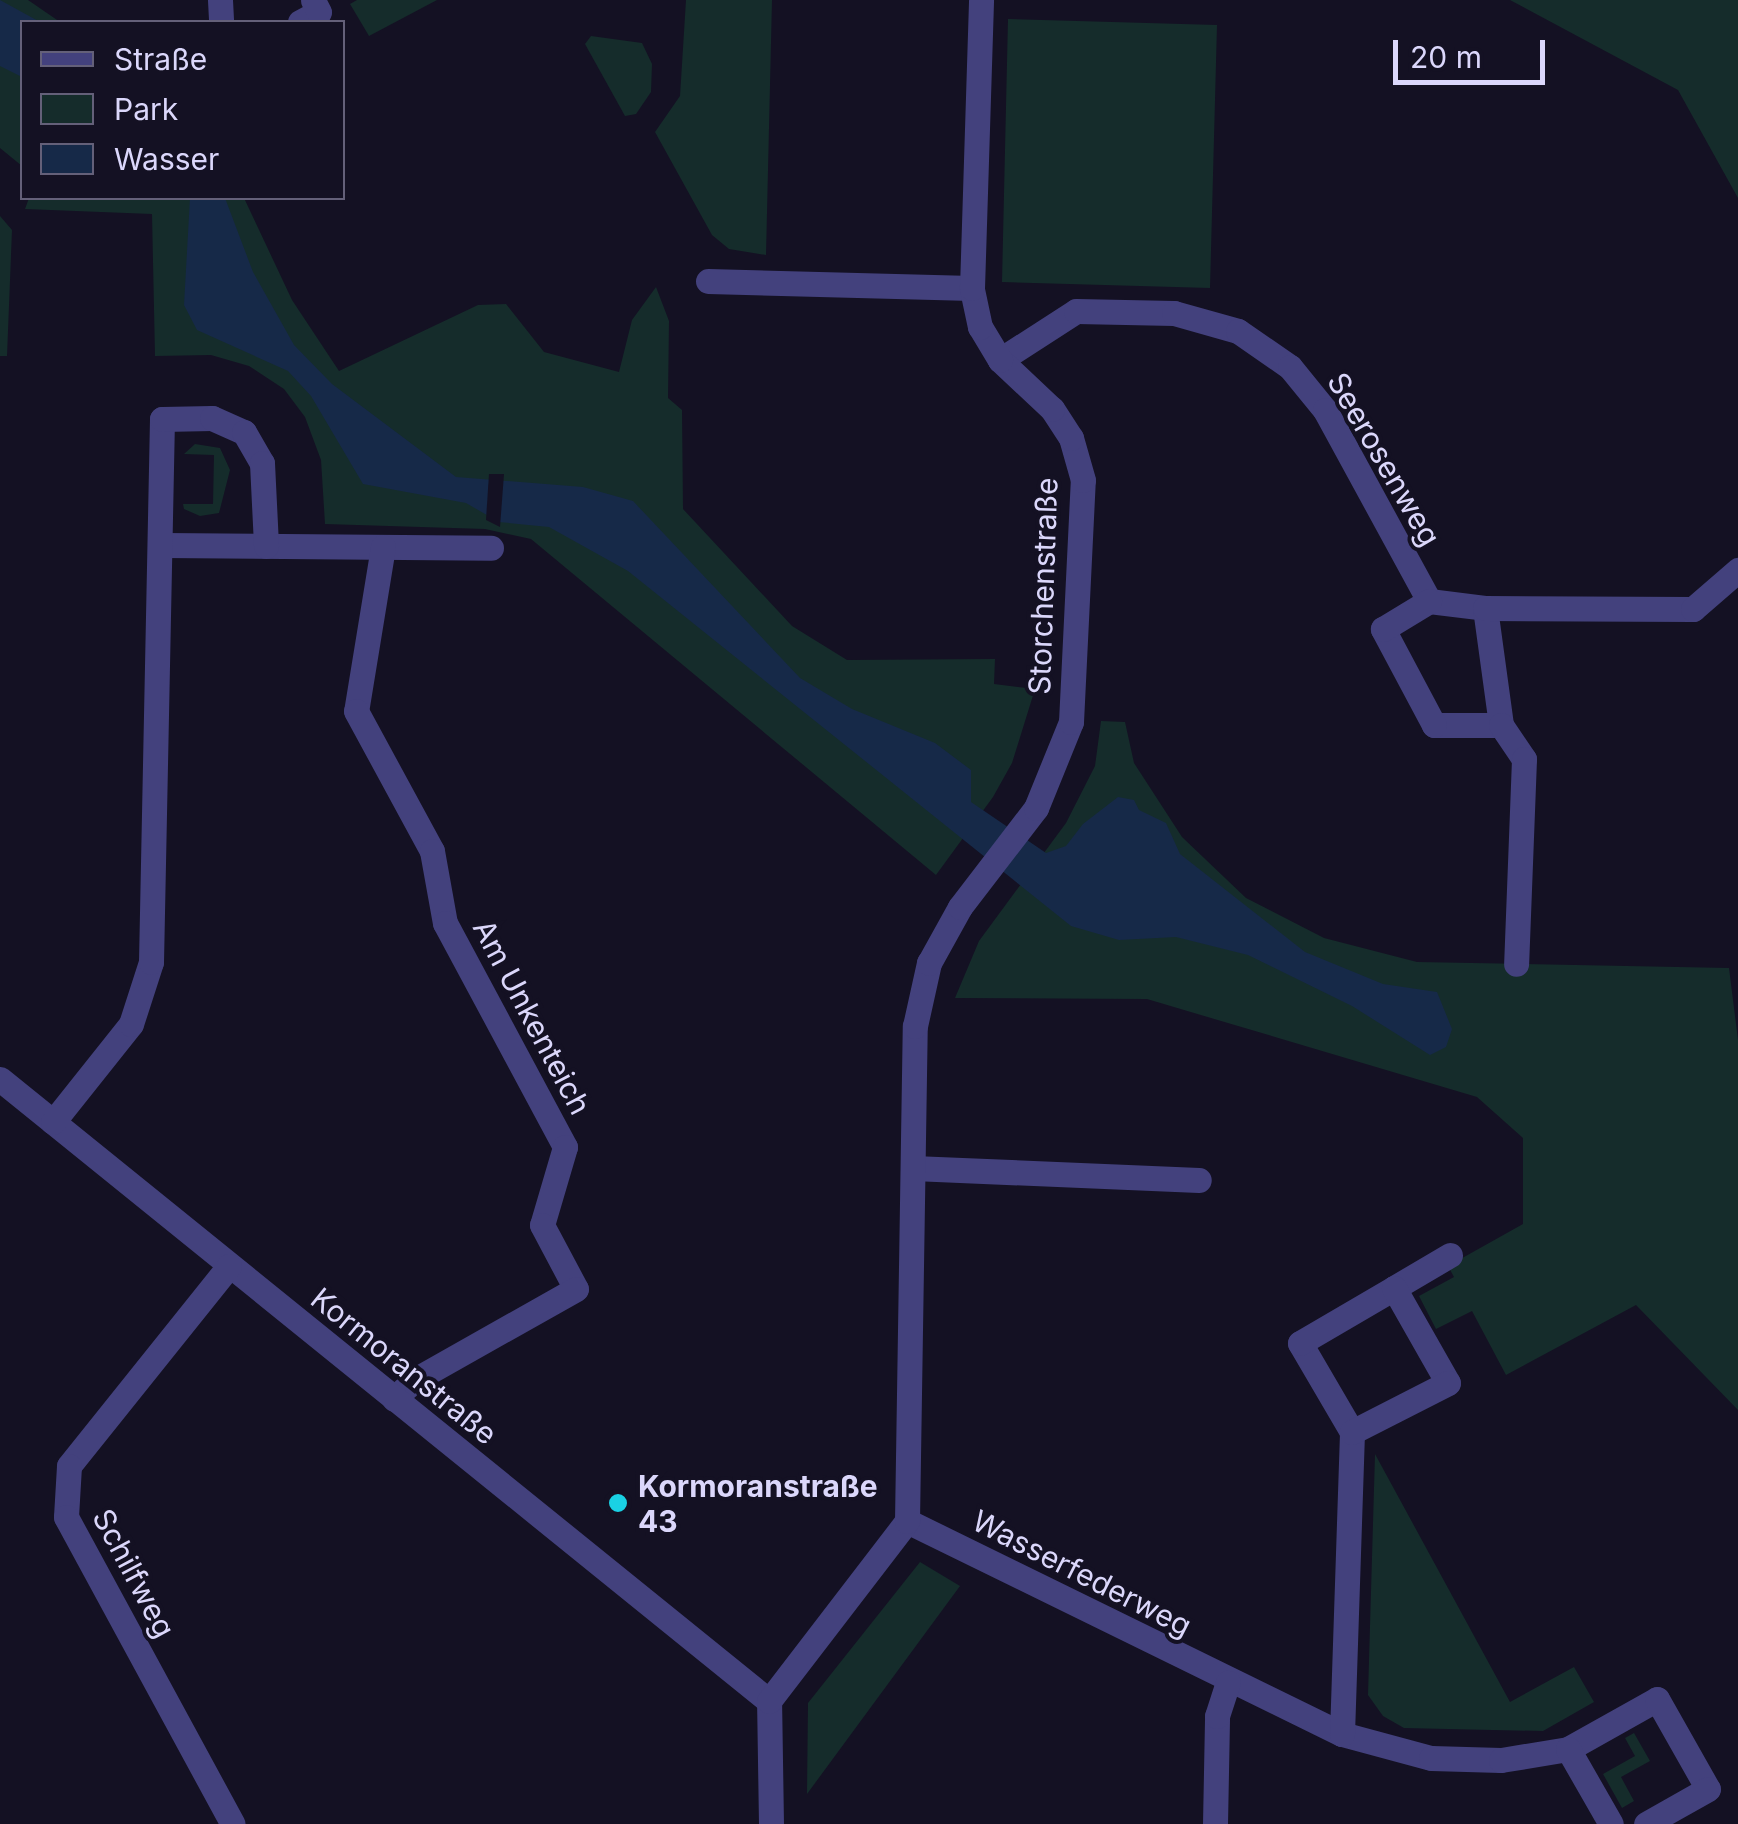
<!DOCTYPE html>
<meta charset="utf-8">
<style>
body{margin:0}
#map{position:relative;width:1738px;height:1824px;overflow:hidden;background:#141123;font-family:Inter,sans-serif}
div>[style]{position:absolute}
.green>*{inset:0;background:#152c2b}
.water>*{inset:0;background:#162948}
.pier>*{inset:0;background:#141123}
.minor>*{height:25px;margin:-12.5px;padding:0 12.5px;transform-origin:12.5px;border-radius:12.5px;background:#43417d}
.dots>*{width:28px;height:28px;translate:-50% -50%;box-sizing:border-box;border:5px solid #141123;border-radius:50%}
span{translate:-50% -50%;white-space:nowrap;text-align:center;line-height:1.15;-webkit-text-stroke:8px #141123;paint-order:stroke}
.street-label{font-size:30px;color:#dbd7fb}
.poi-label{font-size:30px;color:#dbd7fb;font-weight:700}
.left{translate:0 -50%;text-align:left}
.legend{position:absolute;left:20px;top:20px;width:325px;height:180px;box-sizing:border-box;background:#141123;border:2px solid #646079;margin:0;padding:12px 18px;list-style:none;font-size:30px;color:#dbd7fb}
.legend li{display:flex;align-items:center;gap:20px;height:50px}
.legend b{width:50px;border:2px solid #646079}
.scale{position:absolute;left:1393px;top:40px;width:152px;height:45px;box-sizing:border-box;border:5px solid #dbd7fb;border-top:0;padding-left:12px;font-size:30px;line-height:35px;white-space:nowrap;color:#dbd7fb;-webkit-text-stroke:8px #141123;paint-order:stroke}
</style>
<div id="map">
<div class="green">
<div style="clip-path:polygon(0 0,28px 0,60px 22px,22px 22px,22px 166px,0 148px)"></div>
<div style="clip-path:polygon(357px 0,437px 0,369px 36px,350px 4px)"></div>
<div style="clip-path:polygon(686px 0,772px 0,766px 255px,729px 249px,712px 235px,655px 132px,680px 96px)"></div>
<div style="clip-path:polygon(1510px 0,1738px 0,1738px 198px,1678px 90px)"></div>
<div style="clip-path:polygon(1008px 19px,1217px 25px,1210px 288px,1002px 282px)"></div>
<div style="clip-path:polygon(591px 36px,642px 43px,652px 64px,651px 92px,636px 114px,625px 116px,585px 44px)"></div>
<div style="clip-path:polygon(29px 198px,244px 198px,292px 300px,339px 371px,478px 305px,506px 304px,544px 352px,619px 372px,632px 320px,656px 287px,669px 321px,668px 398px,682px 410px,683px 509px,792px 626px,847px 660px,995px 659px,994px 684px,1035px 689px,1012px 763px,993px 797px,936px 875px,531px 539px,485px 529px,325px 524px,321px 460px,305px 417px,284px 389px,249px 366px,211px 355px,155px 356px,152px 214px,25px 209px)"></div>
<div style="clip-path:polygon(0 216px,12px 230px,7px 356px,0 356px)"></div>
<div style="clip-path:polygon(195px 444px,220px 448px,230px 470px,219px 513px,200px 516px,184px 509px,183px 504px,213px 504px,214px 455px,184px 454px)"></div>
<div style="clip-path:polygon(1101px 721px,1125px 722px,1134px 763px,1182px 837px,1246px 898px,1324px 938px,1417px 962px,1729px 968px,1738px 1040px,1738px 1410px,1636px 1305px,1506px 1375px,1472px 1311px,1436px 1329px,1419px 1296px,1454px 1277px,1448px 1266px,1523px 1224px,1523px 1138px,1477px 1097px,1147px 999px,955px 998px,979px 941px,1066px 823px,1095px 766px)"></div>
<div style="clip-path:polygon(1375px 1454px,1510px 1702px,1574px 1667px,1594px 1702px,1543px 1731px,1404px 1728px,1383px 1716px,1368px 1695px)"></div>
<div style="clip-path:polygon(920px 1562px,960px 1586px,807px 1794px,808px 1703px)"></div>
<div style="clip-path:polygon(1634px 1733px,1650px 1761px,1621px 1777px,1634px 1801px,1622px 1808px,1603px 1774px,1635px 1756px,1625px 1738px)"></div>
</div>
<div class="water">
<div style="clip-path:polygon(0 0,40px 22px,22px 22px,22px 77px,0 66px)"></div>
<div style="clip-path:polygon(190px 198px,225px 198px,253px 272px,294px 345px,332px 384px,456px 477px,583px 487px,633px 501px,800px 678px,852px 709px,935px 743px,971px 770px,971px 802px,1046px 853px,1066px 846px,1083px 824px,1118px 797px,1134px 800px,1139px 810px,1166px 823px,1180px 854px,1305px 952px,1383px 984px,1437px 992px,1452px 1029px,1446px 1047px,1430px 1055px,1352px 1006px,1248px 955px,1176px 937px,1119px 940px,1071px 926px,628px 571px,549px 527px,499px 522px,466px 503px,363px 484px,311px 396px,288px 371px,197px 330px,184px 305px)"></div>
</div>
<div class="pier">
<div style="clip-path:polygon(489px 474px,504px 474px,500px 527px,486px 520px)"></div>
</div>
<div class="minor">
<div style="left:220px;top:0;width:22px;rotate:87deg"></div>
<div style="left:300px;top:22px;width:21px;rotate:-28deg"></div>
<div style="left:319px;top:12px;width:13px;rotate:-117deg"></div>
<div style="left:708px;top:281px;width:264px;rotate:1.5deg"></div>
<div style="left:1000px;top:360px;width:90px;rotate:-32.8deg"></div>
<div style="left:1076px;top:311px;width:98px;rotate:1.2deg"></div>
<div style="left:1174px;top:313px;width:66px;rotate:15.7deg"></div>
<div style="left:1238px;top:331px;width:63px;rotate:34.7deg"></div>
<div style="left:1290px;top:367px;width:55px;rotate:50.9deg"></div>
<div style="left:1325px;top:410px;width:217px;rotate:61.4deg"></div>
<div style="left:163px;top:545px;width:328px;rotate:0.5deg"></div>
<div style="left:383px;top:547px;width:166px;rotate:99.3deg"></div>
<div style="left:356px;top:711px;width:159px;rotate:61.5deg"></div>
<div style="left:432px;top:851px;width:73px;rotate:79.8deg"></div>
<div style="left:445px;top:923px;width:254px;rotate:61.8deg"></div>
<div style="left:565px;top:1147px;width:81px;rotate:106.4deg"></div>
<div style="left:542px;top:1225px;width:72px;rotate:62deg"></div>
<div style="left:576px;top:1289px;width:187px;rotate:150.6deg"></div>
<div style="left:413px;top:1381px;width:26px;rotate:137deg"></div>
<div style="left:1429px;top:601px;width:56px;rotate:7.1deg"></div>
<div style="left:1485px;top:608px;width:118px;rotate:82.2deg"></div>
<div style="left:1501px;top:725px;width:67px;rotate:180deg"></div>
<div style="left:1434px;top:725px;width:109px;rotate:-118deg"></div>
<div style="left:1383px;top:629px;width:54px;rotate:-31.3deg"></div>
<div style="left:1485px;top:608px;width:208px;rotate:0.3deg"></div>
<div style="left:1693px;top:609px;width:60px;rotate:-40.9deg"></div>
<div style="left:1501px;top:725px;width:41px;rotate:55.9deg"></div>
<div style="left:1524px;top:759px;width:205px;rotate:92.2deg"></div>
<div style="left:0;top:1079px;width:989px;rotate:38.97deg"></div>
<div style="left:53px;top:1122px;width:125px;rotate:-51.5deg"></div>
<div style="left:131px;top:1024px;width:65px;rotate:-72.1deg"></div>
<div style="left:151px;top:962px;width:543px;rotate:-88.84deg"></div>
<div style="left:162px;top:419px;width:50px;rotate:-1.1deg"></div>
<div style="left:212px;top:418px;width:35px;rotate:24deg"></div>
<div style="left:244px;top:432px;width:36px;rotate:60deg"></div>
<div style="left:262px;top:463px;width:83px;rotate:87.2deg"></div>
<div style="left:913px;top:1168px;width:286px;rotate:2.4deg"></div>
<div style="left:229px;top:1266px;width:256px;rotate:128.7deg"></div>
<div style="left:69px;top:1466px;width:51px;rotate:93.4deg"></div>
<div style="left:66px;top:1517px;width:349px;rotate:61.5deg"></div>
<div style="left:1394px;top:1288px;width:65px;rotate:-30.5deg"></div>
<div style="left:907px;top:1521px;width:484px;rotate:26.1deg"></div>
<div style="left:1342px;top:1734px;width:92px;rotate:15.1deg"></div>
<div style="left:1431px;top:1758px;width:70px;rotate:1.6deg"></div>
<div style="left:1501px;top:1760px;width:68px;rotate:-9.3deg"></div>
<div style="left:1568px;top:1749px;width:102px;rotate:-29.3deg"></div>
<div style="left:1657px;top:1699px;width:103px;rotate:60.5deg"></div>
<div style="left:1708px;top:1789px;width:71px;rotate:150.6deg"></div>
<div style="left:1342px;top:1734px;width:302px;rotate:-88.1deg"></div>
<div style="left:1352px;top:1432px;width:103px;rotate:-120.3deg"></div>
<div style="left:1300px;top:1343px;width:109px;rotate:-30.3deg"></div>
<div style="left:1394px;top:1288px;width:109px;rotate:60.4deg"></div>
<div style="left:1448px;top:1383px;width:108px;rotate:153deg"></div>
<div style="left:1568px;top:1749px;width:86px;rotate:60.2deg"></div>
<div style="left:771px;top:1824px;width:123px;rotate:-90.9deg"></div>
<div style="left:769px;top:1701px;width:227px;rotate:-52.5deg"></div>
<div style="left:907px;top:1521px;width:495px;rotate:-89.1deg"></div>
<div style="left:915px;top:1026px;width:65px;rotate:-77.5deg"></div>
<div style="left:929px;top:963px;width:64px;rotate:-61deg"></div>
<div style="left:960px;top:907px;width:125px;rotate:-52.5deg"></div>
<div style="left:1036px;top:808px;width:93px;rotate:-67.9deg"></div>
<div style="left:1071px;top:722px;width:242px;rotate:-87.2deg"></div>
<div style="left:1083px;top:480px;width:44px;rotate:-105.9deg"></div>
<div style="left:1071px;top:438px;width:35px;rotate:-123deg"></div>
<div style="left:1052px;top:409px;width:71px;rotate:-136.7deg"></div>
<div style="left:1000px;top:360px;width:39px;rotate:-121deg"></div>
<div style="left:980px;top:327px;width:40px;rotate:-102deg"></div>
<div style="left:972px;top:288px;width:288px;rotate:-88.2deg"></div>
<div style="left:1215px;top:1824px;width:108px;rotate:-88.9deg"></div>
<div style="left:1217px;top:1716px;width:35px;rotate:-72deg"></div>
</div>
<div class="dots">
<div style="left:618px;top:1503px;background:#1ad1e4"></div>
</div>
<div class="street-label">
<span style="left:1384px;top:459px;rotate:60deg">Seerosenweg</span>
<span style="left:1043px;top:586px;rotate:-88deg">Storchenstraße</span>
<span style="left:532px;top:1017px;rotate:62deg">Am Unkenteich</span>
<span style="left:404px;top:1366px;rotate:39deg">Kormoranstraße</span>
<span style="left:134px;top:1573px;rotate:62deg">Schilfweg</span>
<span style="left:1082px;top:1573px;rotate:27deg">Wasserfederweg</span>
</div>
<div class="poi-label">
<span class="left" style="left:638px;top:1503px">Kormoranstraße<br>43</span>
</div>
<ul class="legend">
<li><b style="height:12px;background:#43417d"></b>Straße</li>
<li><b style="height:28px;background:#152c2b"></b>Park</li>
<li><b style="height:28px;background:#162948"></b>Wasser</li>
</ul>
<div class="scale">20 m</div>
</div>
